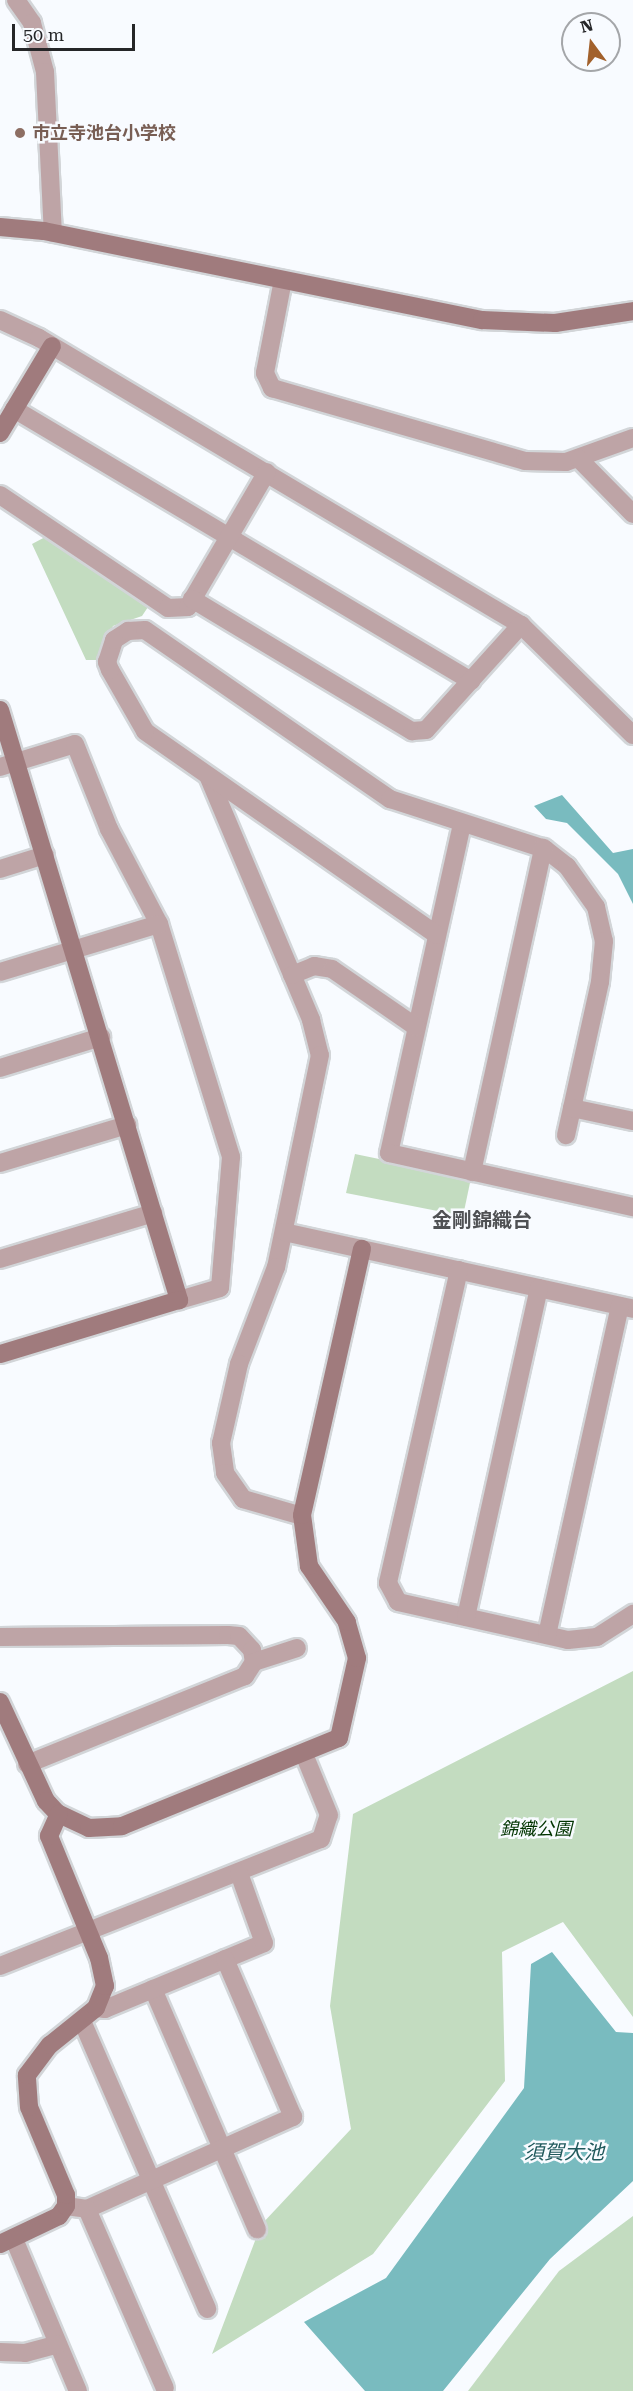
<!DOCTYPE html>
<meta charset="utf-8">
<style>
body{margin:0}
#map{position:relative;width:633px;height:2391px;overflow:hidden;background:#f8fbff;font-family:"Roboto Serif","Noto Sans JP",serif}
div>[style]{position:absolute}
.green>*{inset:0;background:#c3dcc0}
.water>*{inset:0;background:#79bbbf}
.roads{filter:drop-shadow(2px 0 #d2d5d8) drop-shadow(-2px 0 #d2d5d8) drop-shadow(0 2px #d2d5d8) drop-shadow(0 -2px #d2d5d8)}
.street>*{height:18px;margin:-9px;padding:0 9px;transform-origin:9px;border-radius:9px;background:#bea4a6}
.secondary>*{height:18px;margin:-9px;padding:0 9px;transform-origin:9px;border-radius:9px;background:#a07b7d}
.dots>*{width:16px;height:16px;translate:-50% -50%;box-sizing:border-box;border:3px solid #f8fbff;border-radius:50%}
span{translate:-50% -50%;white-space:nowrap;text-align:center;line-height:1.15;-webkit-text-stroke:5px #f8fbff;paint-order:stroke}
.education-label{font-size:18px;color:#785e54;font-weight:700}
.left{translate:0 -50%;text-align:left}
.park-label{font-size:18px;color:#013400;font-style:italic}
.neighbourhood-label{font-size:20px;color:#4f5154;font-weight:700}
.water-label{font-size:20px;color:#20595c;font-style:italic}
.north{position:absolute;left:561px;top:12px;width:60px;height:60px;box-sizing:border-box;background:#f8fbff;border:2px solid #a4a6a9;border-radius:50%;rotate:345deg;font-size:16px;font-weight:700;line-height:24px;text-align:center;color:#252628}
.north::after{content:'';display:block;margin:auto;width:21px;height:27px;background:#a2612c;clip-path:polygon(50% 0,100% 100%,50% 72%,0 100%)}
.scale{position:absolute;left:12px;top:24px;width:123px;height:27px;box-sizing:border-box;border:3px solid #252628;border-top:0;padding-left:8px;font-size:18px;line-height:21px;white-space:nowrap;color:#252628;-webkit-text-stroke:4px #f8fbff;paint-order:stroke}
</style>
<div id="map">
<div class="green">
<div style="clip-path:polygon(47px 536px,150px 604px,142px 616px,113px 626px,99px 660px,86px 660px,32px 544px)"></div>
<div style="clip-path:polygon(355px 1154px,471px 1178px,463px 1216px,346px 1193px)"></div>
<div style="clip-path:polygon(633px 1671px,633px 2017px,563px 1922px,502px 1952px,505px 2081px,373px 2254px,212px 2354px,261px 2225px,351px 2129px,330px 2006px,353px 1814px)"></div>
<div style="clip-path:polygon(633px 2216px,633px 2391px,468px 2391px,559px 2271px)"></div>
</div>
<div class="water">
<div style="clip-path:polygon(562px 795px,613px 853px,633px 849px,633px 904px,618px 874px,567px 823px,546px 819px,534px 806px)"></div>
<div style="clip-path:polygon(552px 1952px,616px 2032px,633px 2033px,633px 2181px,550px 2259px,443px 2391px,365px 2391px,304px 2322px,386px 2278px,524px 2088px,531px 1964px)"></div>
</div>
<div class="roads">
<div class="street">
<div style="left:16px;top:0;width:28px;rotate:55deg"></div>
<div style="left:32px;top:23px;width:51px;rotate:75.1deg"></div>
<div style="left:45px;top:72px;width:161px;rotate:87.2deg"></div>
<div style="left:283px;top:280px;width:95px;rotate:101deg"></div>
<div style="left:265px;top:373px;width:17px;rotate:65deg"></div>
<div style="left:272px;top:388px;width:263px;rotate:16.1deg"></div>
<div style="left:525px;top:461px;width:41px;rotate:1.4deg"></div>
<div style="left:566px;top:462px;width:71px;rotate:-19.7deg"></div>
<div style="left:0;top:320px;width:43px;rotate:24.8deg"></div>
<div style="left:39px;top:338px;width:561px;rotate:30.77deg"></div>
<div style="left:521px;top:625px;width:157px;rotate:44.5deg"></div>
<div style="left:14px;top:409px;width:532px;rotate:30.76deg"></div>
<div style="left:579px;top:459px;width:77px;rotate:45.5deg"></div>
<div style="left:0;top:495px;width:202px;rotate:33.9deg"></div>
<div style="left:168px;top:608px;width:20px;rotate:-3deg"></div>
<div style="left:188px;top:607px;width:156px;rotate:-59.7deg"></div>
<div style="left:192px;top:599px;width:257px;rotate:31deg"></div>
<div style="left:412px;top:731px;width:14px;rotate:-4deg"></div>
<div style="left:426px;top:730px;width:142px;rotate:-47.9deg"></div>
<div style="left:0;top:767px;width:78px;rotate:-17deg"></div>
<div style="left:75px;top:744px;width:92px;rotate:68.2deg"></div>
<div style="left:109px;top:829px;width:107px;rotate:62.2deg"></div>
<div style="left:159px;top:924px;width:244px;rotate:72.8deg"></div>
<div style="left:231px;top:1157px;width:131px;rotate:94.8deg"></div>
<div style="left:220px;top:1288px;width:43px;rotate:163.7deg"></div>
<div style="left:209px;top:778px;width:263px;rotate:67.1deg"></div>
<div style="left:311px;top:1020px;width:36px;rotate:76deg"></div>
<div style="left:320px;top:1055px;width:217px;rotate:101.7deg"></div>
<div style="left:276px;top:1267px;width:104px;rotate:110.9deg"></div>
<div style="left:239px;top:1364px;width:81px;rotate:102.8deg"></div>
<div style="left:221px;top:1443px;width:30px;rotate:82deg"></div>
<div style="left:225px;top:1473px;width:32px;rotate:55deg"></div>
<div style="left:243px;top:1499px;width:61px;rotate:16.1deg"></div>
<div style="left:462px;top:824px;width:337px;rotate:102.5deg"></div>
<div style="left:389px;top:1153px;width:250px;rotate:12.5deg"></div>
<div style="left:0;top:869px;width:47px;rotate:-17.3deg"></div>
<div style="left:437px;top:935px;width:356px;rotate:-145.1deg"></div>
<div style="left:145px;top:731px;width:70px;rotate:-119.8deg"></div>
<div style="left:110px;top:670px;width:9px;rotate:-111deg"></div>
<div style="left:107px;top:662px;width:23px;rotate:-72deg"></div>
<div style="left:114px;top:640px;width:17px;rotate:-33deg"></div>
<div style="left:128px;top:631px;width:17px;rotate:-3deg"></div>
<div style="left:145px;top:630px;width:298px;rotate:34.6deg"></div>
<div style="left:390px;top:799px;width:163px;rotate:17.9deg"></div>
<div style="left:545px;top:849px;width:28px;rotate:38deg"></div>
<div style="left:567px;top:866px;width:50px;rotate:54.7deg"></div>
<div style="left:596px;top:907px;width:35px;rotate:77deg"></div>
<div style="left:604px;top:941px;width:41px;rotate:95.6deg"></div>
<div style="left:600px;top:982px;width:157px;rotate:102.5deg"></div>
<div style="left:0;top:972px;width:166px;rotate:-16.8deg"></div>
<div style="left:292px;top:975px;width:24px;rotate:-22deg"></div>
<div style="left:314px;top:966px;width:18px;rotate:9deg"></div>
<div style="left:332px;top:969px;width:102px;rotate:34.6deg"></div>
<div style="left:0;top:1068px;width:106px;rotate:-17.1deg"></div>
<div style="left:572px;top:1108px;width:62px;rotate:12deg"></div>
<div style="left:0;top:1163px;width:133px;rotate:-16.7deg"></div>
<div style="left:472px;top:1172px;width:332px;rotate:-77.6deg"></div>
<div style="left:284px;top:1232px;width:357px;rotate:12.4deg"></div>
<div style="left:0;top:1259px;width:160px;rotate:-16.7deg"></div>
<div style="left:459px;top:1270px;width:321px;rotate:102.8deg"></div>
<div style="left:388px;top:1583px;width:21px;rotate:62deg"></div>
<div style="left:398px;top:1602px;width:174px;rotate:12.6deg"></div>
<div style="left:568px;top:1640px;width:29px;rotate:-6deg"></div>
<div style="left:597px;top:1637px;width:43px;rotate:-32.6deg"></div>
<div style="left:466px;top:1617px;width:337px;rotate:-77.5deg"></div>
<div style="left:547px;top:1635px;width:337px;rotate:-77.5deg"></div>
<div style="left:0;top:1637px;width:228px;rotate:-0.5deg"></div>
<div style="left:228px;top:1635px;width:11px;rotate:5deg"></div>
<div style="left:239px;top:1636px;width:19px;rotate:47deg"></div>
<div style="left:252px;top:1650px;width:12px;rotate:81deg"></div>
<div style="left:254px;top:1662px;width:17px;rotate:123deg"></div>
<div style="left:245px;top:1676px;width:235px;rotate:158deg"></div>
<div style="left:254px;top:1662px;width:45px;rotate:-18deg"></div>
<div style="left:0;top:1966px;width:345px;rotate:-21.6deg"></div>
<div style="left:321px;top:1839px;width:25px;rotate:-72deg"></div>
<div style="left:329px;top:1815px;width:66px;rotate:-112.3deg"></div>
<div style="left:153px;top:1989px;width:262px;rotate:66.6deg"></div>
<div style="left:96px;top:2008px;width:9px;rotate:6deg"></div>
<div style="left:105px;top:2009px;width:172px;rotate:-22.5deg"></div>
<div style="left:264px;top:1943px;width:74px;rotate:-109.7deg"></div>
<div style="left:82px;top:2021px;width:314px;rotate:66.5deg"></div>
<div style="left:66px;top:2206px;width:21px;rotate:8deg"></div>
<div style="left:87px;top:2209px;width:226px;rotate:-24.1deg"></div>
<div style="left:293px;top:2117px;width:172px;rotate:-113.3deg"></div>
<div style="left:87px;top:2209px;width:195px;rotate:66.5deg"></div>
<div style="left:14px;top:2239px;width:165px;rotate:67.2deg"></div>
<div style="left:0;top:2352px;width:25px;rotate:2deg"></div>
<div style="left:25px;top:2353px;width:34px;rotate:-15deg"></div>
</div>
<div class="secondary">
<div style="left:0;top:227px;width:44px;rotate:5.2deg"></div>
<div style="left:44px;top:231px;width:447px;rotate:11.5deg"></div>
<div style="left:482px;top:320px;width:73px;rotate:2.4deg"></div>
<div style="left:555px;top:323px;width:79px;rotate:-8.7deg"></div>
<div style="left:0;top:433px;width:101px;rotate:-59.1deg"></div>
<div style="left:0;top:710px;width:617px;rotate:73.12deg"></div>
<div style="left:179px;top:1300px;width:187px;rotate:163.2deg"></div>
<div style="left:0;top:1702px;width:109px;rotate:65.1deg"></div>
<div style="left:46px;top:1801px;width:16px;rotate:47deg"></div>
<div style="left:57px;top:1813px;width:35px;rotate:25deg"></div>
<div style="left:89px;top:1828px;width:33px;rotate:-3deg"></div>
<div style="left:122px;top:1826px;width:234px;rotate:-22.1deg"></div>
<div style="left:339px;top:1738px;width:82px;rotate:-77.3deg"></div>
<div style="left:357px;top:1658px;width:37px;rotate:-106deg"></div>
<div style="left:347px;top:1622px;width:68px;rotate:-124.2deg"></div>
<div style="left:309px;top:1566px;width:51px;rotate:-97.8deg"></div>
<div style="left:302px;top:1515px;width:273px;rotate:-77.3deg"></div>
<div style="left:0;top:2244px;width:65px;rotate:-25.4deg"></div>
<div style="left:59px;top:2216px;width:12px;rotate:-55deg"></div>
<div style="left:66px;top:2206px;width:11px;rotate:-90deg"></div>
<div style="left:66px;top:2195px;width:95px;rotate:-112.8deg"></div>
<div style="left:29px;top:2107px;width:32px;rotate:-94deg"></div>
<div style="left:27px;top:2075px;width:38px;rotate:-53deg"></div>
<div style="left:50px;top:2045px;width:59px;rotate:-38.8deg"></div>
<div style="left:96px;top:2008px;width:24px;rotate:-68deg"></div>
<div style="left:105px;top:1986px;width:29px;rotate:-102deg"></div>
<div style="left:99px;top:1958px;width:132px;rotate:-112.3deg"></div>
<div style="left:49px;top:1836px;width:24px;rotate:-66deg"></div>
</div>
</div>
<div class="dots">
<div style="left:20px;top:133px;background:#8d6e63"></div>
</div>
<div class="education-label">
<span class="left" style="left:32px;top:133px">市立寺池台小学校</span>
</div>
<div class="park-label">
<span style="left:536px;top:1829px">錦織公園</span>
</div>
<div class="neighbourhood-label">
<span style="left:482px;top:1220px">金剛錦織台</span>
</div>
<div class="water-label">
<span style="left:564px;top:2152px">須賀大池</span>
</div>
<div class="north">N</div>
<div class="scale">50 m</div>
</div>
